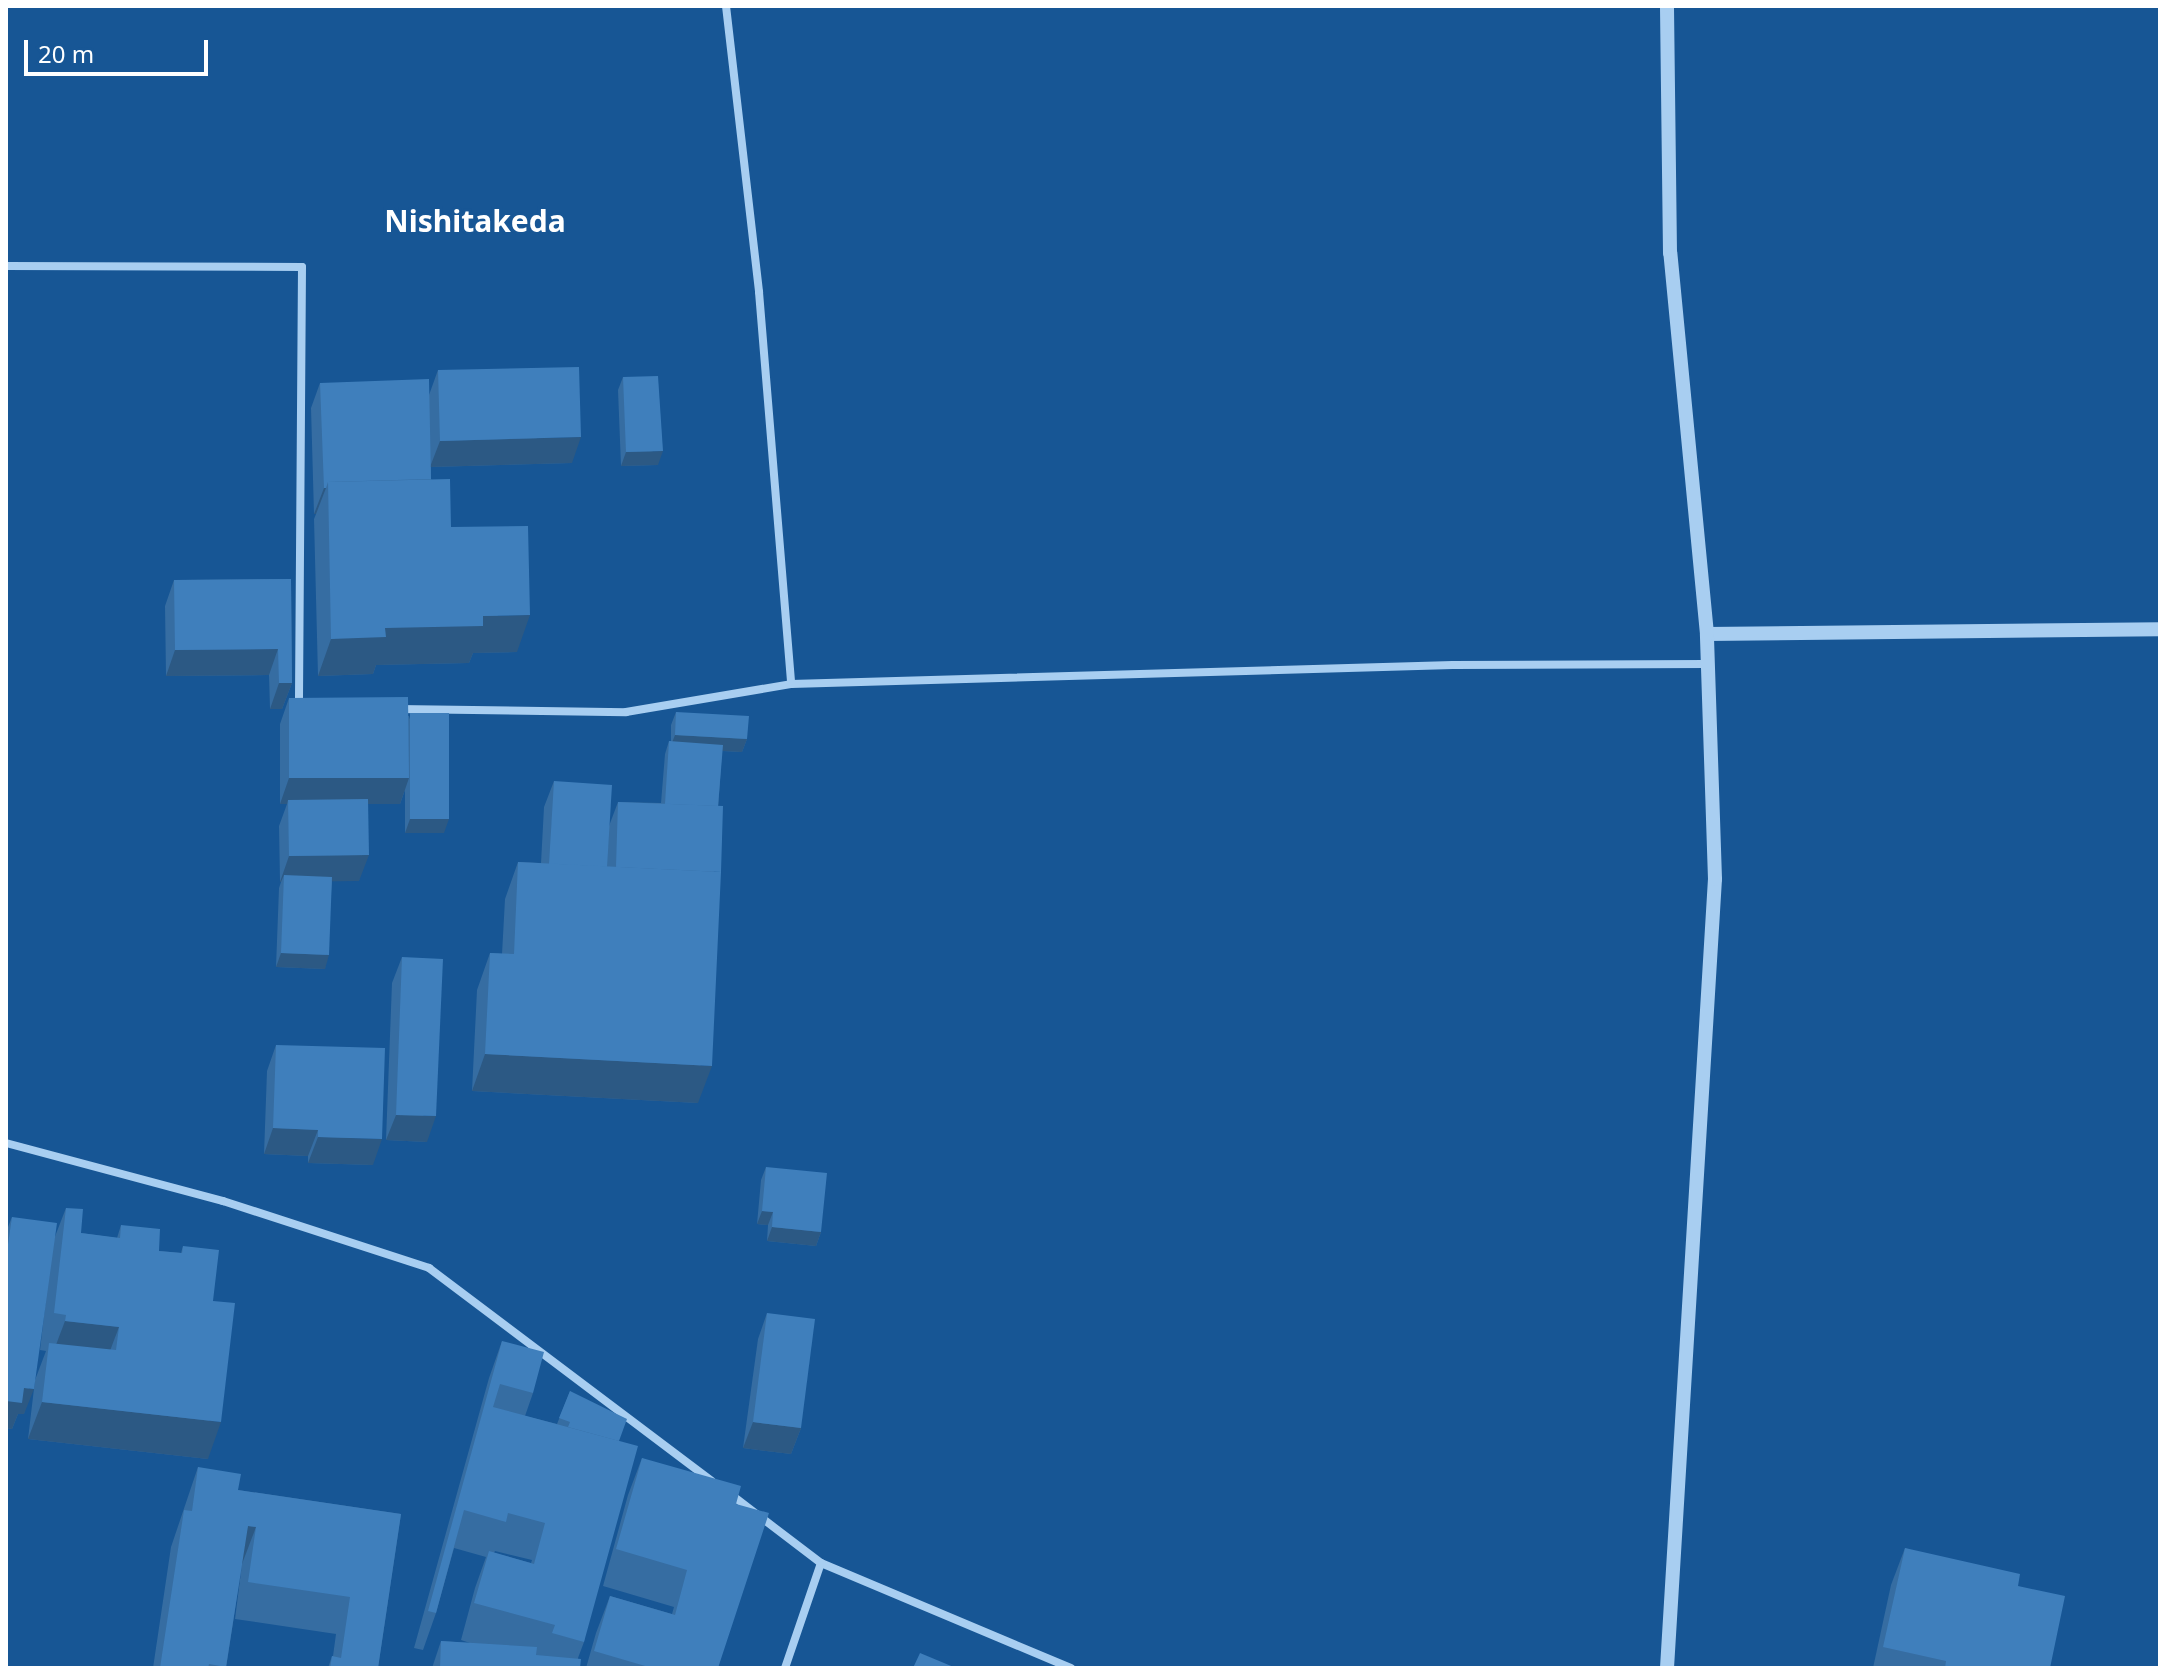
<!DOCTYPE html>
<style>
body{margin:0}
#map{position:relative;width:2166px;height:1674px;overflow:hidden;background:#175695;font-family:"Noto Sans",sans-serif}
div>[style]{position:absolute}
.minor>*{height:8px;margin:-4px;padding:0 4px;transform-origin:4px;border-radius:4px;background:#a8cef1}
.tertiary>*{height:14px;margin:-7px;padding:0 7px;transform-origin:7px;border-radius:7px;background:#a8cef1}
.wall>*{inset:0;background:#366da2}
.shaded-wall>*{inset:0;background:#2c5984}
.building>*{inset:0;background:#3f7fbc}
span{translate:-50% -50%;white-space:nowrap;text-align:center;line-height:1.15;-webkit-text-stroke:6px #175695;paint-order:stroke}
.neighbourhood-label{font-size:30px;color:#fff;font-weight:700}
.frame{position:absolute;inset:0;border:8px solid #fff;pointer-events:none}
.scale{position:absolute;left:24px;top:40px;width:184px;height:36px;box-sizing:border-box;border:4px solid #fff;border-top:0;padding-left:10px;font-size:24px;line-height:28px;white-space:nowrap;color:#fff;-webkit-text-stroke:6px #175695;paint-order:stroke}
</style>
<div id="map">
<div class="minor">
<div style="left:726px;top:6px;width:288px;rotate:83.4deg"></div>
<div style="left:759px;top:292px;width:393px;rotate:85.3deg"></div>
<div style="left:6px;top:266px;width:296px;rotate:0.2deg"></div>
<div style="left:302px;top:267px;width:440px;rotate:90.4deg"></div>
<div style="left:398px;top:709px;width:228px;rotate:0.8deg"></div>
<div style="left:626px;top:712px;width:167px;rotate:-9.6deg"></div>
<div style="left:791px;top:684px;width:662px;rotate:-1.64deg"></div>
<div style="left:1453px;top:665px;width:253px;rotate:-0.2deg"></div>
<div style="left:6px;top:1143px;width:225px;rotate:15deg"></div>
<div style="left:223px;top:1201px;width:217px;rotate:18deg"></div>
<div style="left:429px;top:1268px;width:354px;rotate:37deg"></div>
<div style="left:729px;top:1493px;width:116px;rotate:37.3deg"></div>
<div style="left:821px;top:1563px;width:271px;rotate:22.8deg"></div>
<div style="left:785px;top:1668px;width:111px;rotate:-71.1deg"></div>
</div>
<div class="tertiary">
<div style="left:1707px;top:634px;width:453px;rotate:-0.6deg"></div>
<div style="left:1667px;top:1668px;width:790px;rotate:-86.52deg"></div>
<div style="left:1715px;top:879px;width:245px;rotate:-91.9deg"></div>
<div style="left:1707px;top:634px;width:383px;rotate:-95.5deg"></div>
<div style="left:1670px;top:253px;width:247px;rotate:-90.7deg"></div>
</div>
<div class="wall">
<div style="clip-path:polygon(438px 370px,572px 463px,431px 467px,431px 479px,451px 527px,517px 652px,473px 653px,469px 663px,376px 665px,373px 674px,318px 676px,314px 519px,316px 514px,314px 514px,311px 408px,320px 383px,429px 395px)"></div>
<div style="clip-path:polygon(623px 377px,658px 465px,621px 466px,618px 390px)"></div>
<div style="clip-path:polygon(291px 579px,292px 683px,282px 709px,270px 709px,269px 675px,166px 676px,165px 606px,174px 580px)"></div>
<div style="clip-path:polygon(289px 698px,409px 716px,444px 833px,405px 833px,405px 790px,400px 804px,368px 804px,359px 881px,332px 881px,325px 969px,276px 967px,279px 888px,281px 882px,280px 882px,279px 826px,287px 804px,280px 804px,280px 724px)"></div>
<div style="clip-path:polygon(676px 712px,747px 739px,742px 752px,722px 751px,698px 1103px,472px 1091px,477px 990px,490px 953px,502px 954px,505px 899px,518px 862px,541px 863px,544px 807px,554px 781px,609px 826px,618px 802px,661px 803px,665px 754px,669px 741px,671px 741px,671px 725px)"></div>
<div style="clip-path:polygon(402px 957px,427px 1142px,386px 1140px,392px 983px)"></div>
<div style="clip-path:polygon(276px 1045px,373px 1165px,308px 1163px,308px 1156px,264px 1154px,267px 1071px)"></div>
<div style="clip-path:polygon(766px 1167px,821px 1232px,816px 1246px,767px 1241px,768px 1225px,757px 1224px,761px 1180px)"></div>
<div style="clip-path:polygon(66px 1208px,81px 1233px,117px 1238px,121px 1225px,159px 1251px,181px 1253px,183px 1246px,213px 1301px,208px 1459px,28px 1439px,35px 1380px,46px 1351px,40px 1350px,46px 1298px,24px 1414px,18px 1414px,12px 1429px,6px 1428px,6px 1232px,12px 1217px,54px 1239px)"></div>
<div style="clip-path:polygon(767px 1313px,801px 1428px,791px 1454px,743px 1448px,758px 1339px)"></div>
<div style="clip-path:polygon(evenodd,502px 1341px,533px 1393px,525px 1416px,557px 1424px,570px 1391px,619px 1441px,584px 1642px,578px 1658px,580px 1668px,432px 1668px,441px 1641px,470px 1643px,461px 1640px,475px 1588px,486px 1557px,454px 1548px,436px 1613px,423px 1650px,414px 1648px,489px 1378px,502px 1341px,495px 1551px,532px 1560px,531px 1563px,494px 1553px,495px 1551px)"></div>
<div style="clip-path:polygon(642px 1458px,736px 1504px,718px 1668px,586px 1668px,596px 1633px,610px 1596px,672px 1614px,674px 1607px,603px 1586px,628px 1495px)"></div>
<div style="clip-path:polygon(198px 1467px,238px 1490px,401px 1514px,378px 1668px,328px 1668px,332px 1656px,333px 1656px,336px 1634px,235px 1619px,242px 1564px,226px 1668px,153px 1668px,171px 1547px)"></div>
<div style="clip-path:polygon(1905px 1548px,2018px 1586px,2050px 1668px,1873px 1668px,1891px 1585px)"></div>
</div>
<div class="shaded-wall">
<div style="clip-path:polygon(581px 437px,572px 463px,430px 467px,440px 441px)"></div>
<div style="clip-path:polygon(663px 451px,658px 465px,621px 466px,626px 452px)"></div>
<div style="clip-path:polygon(324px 488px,326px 488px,316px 514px,314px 514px)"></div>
<div style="clip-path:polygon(530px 615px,517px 652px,473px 653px,469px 663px,376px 665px,373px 674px,318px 676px,331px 639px,385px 628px,483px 616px)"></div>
<div style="clip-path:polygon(278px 649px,269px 675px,166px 676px,175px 650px)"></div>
<div style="clip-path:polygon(279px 683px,292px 683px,282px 709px,270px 709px)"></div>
<div style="clip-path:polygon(675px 735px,747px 739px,742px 752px,670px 748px)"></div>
<div style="clip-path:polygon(289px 778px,409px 778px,400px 804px,288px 804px,288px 800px,287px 804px,280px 804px)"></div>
<div style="clip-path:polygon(410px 819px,449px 819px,444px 833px,405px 833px)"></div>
<div style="clip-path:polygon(369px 855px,359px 881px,284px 882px,284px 875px,281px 882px,280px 882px,289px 856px)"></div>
<div style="clip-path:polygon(281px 953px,329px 955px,325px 969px,276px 967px)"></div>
<div style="clip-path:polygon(485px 1054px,712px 1066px,698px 1103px,472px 1091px)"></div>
<div style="clip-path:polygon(396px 1115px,436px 1116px,427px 1142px,386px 1140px)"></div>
<div style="clip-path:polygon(273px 1128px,318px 1130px,308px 1156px,264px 1154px)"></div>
<div style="clip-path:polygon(318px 1137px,382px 1139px,373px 1165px,308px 1163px)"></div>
<div style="clip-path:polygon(762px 1211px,773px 1212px,768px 1225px,757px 1224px)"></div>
<div style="clip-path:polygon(772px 1227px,821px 1232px,816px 1246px,767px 1241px)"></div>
<div style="clip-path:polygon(65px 1321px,119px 1327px,105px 1364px,51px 1358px)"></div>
<div style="clip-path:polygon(24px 1388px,34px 1389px,24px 1414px,18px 1414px,12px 1429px,6px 1428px,6px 1401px)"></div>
<div style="clip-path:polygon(42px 1402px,221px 1422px,208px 1459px,28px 1439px)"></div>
<div style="clip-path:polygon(753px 1422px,801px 1428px,791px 1454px,743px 1448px)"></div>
<div style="clip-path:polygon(248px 1526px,256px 1527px,242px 1564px,234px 1563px)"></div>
</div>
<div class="building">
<div style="clip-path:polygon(579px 367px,581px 437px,440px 441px,438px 370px)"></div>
<div style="clip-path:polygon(658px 376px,663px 451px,626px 452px,623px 377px)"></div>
<div style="clip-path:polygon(429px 379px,431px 479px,328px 482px,326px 488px,324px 488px,320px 383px)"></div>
<div style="clip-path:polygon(450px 479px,451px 527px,528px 526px,530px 615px,483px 616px,483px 626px,385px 628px,386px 637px,331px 639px,328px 482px)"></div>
<div style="clip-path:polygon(291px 579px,292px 683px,279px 683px,278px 649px,175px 650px,174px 580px)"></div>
<div style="clip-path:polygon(408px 697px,409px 778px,289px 778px,289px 698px)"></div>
<div style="clip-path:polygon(676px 712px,749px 716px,747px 739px,675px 735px)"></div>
<div style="clip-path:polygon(410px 713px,449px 713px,449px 819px,410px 819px)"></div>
<div style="clip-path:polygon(669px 741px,723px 745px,718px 806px,665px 804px)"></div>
<div style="clip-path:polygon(554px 781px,612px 785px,607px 867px,549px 864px)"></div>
<div style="clip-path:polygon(368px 799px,369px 855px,289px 856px,288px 800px)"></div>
<div style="clip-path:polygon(618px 802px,723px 806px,721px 872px,616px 867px)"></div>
<div style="clip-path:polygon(518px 862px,721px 872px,712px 1066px,485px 1054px,490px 953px,514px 954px)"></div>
<div style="clip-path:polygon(284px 875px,332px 877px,329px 955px,281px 953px)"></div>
<div style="clip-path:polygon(402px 957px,443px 959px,436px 1116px,396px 1115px)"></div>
<div style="clip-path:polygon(276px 1045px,385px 1048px,382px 1139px,318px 1137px,318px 1130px,273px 1128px)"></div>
<div style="clip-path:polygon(766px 1167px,827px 1173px,821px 1232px,772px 1227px,773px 1212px,762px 1211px)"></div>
<div style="clip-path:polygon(66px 1208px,83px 1209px,81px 1233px,120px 1238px,121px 1225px,160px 1229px,159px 1251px,182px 1253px,183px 1246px,219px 1250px,213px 1301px,235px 1303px,221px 1422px,42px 1402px,49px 1343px,116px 1350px,119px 1327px,65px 1321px,66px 1315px,54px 1313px)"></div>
<div style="clip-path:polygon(12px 1217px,57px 1223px,34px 1389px,24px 1388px,22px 1403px,6px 1401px,6px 1258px)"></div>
<div style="clip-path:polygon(767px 1313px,815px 1319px,801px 1428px,753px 1422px)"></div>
<div style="clip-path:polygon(502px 1341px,544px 1352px,533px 1393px,500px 1384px,493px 1407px,638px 1446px,584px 1642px,552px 1633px,555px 1625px,474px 1603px,489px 1551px,534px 1564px,545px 1523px,508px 1513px,506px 1522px,464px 1510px,436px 1613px,428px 1611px)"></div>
<div style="clip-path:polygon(570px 1391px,627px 1419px,619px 1441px,568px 1427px,570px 1422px,559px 1418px)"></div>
<div style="clip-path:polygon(642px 1458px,741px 1486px,736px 1504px,769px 1513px,718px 1668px,652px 1668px,594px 1651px,610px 1596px,675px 1615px,687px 1570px,616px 1549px)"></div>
<div style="clip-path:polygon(198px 1467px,241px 1474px,238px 1490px,401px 1514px,378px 1668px,330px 1668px,332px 1656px,341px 1658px,350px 1597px,248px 1582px,256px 1527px,248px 1526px,226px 1667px,209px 1664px,208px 1668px,160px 1668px,184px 1510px,192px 1511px)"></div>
<div style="clip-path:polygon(1905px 1548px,2020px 1574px,2018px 1586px,2065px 1596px,2050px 1668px,1985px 1668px,1981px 1667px,1980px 1668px,1945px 1668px,1946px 1661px,1883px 1647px)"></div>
<div style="clip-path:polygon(441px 1641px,537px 1647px,536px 1655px,581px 1659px,580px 1668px,440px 1668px)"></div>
<div style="clip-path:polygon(920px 1653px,956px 1668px,913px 1668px)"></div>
</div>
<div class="neighbourhood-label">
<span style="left:475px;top:221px">Nishitakeda</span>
</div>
<div class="frame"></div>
<div class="scale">20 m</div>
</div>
